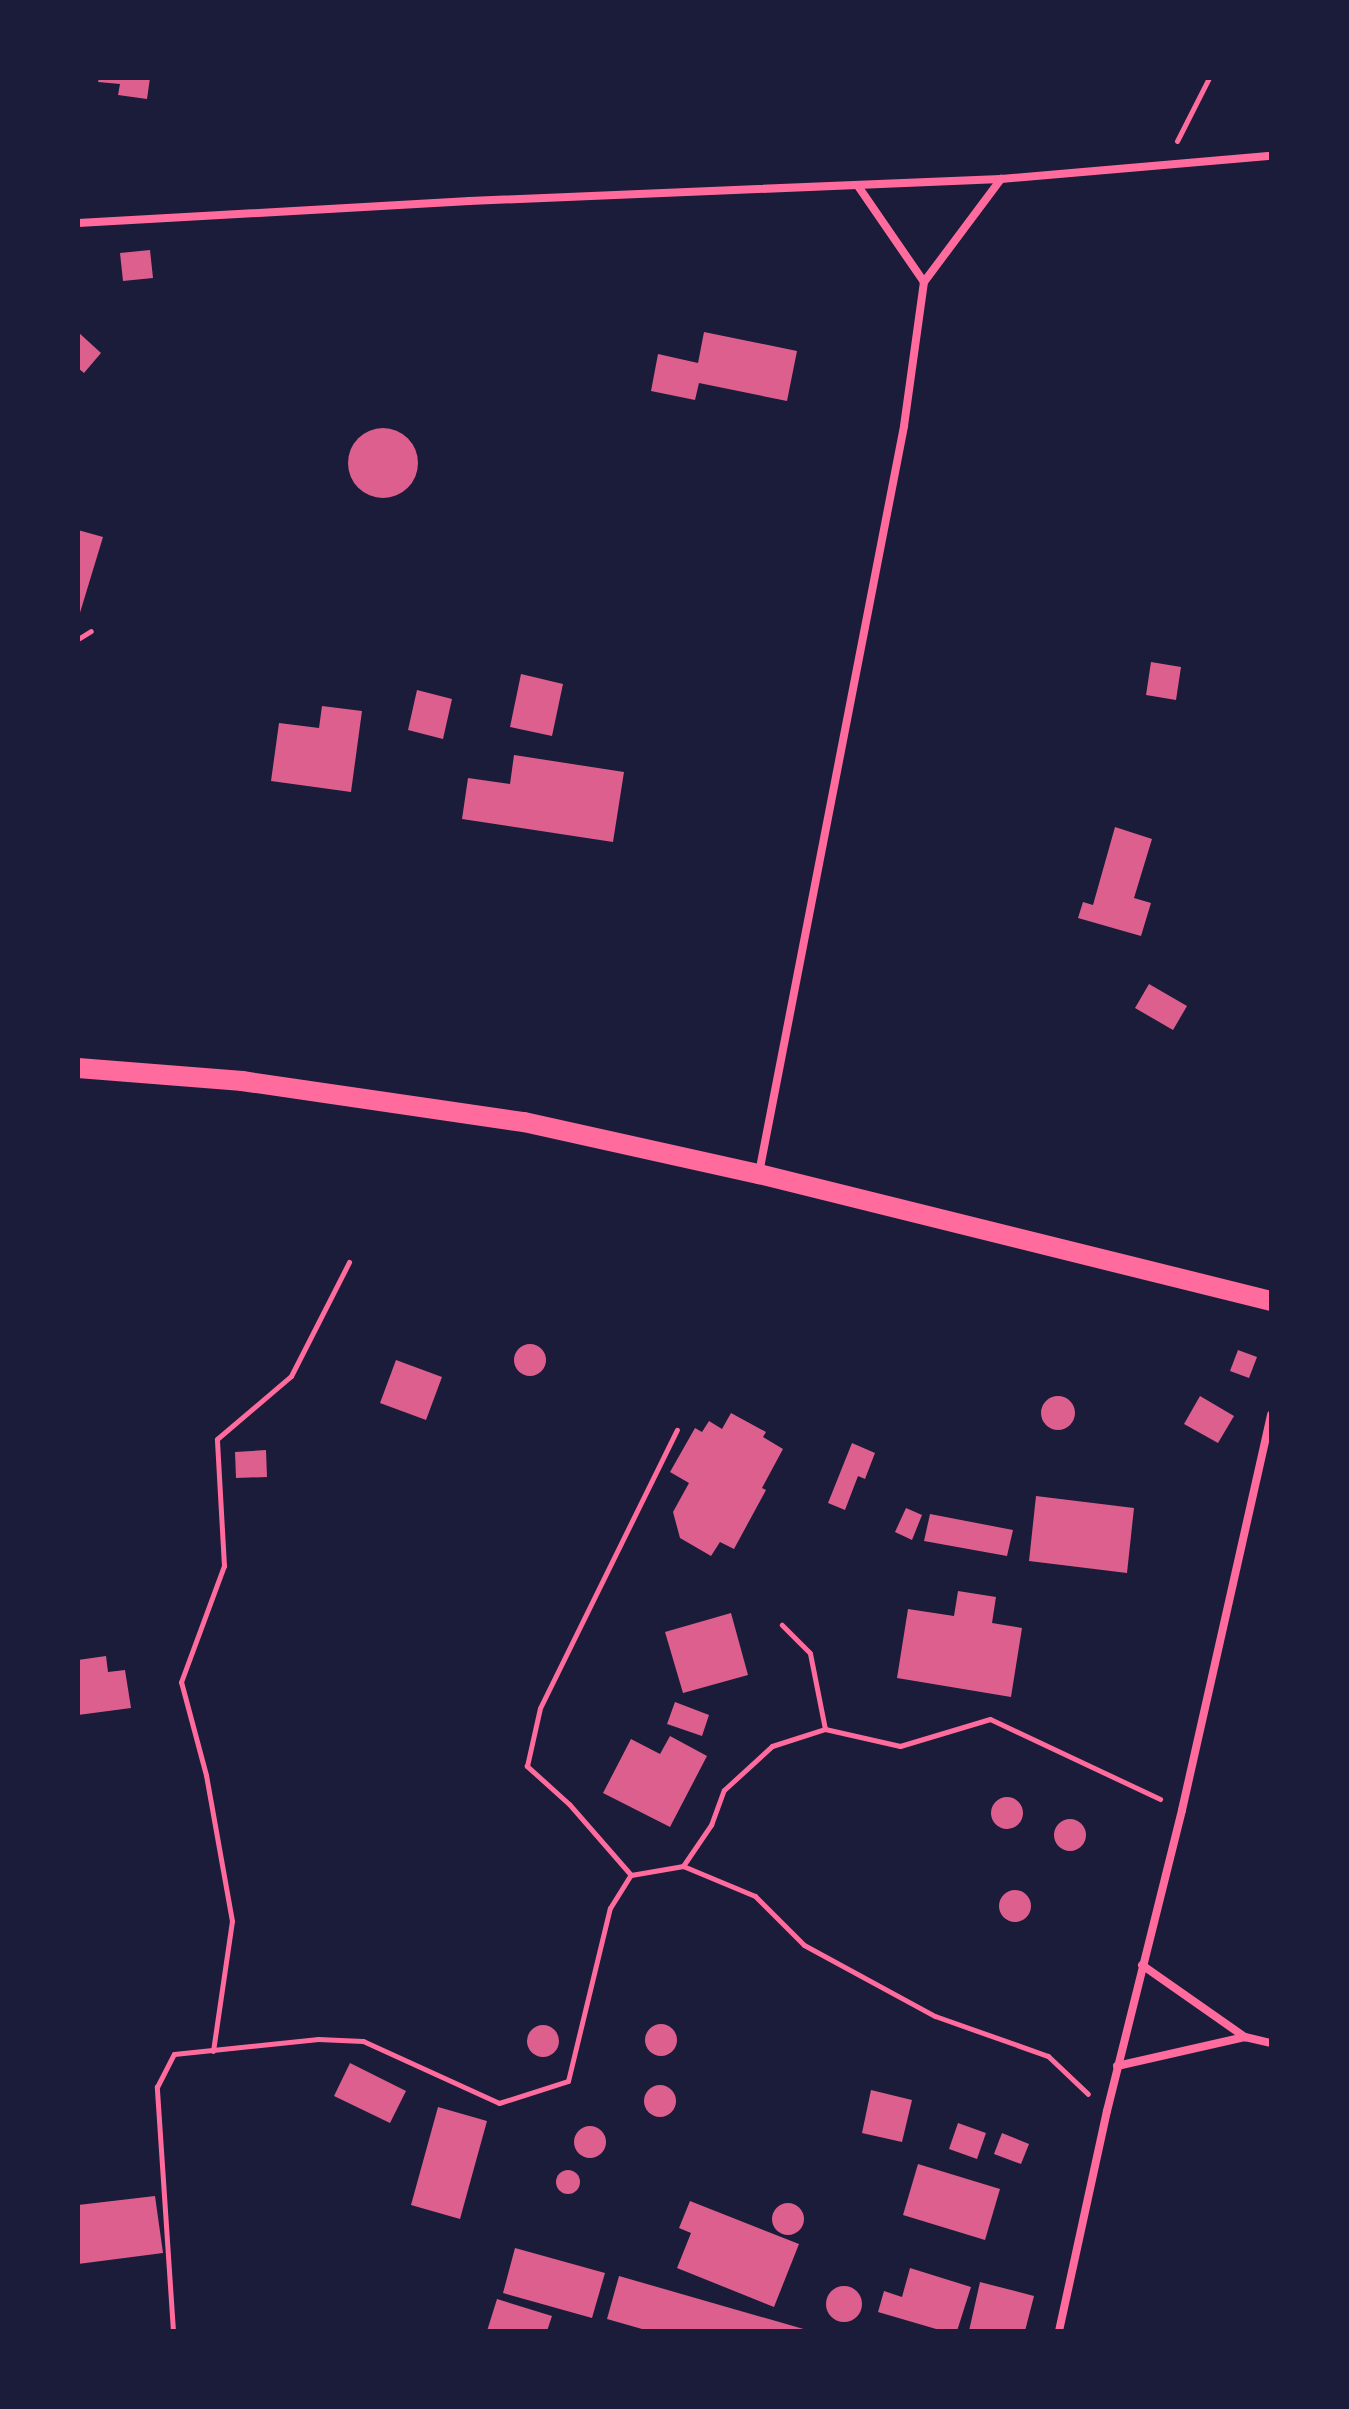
<!DOCTYPE html>
<style>
body{margin:0}
#map{position:relative;width:1349px;height:2409px;overflow:hidden;background:#1b1b3a;font-family:Inter,sans-serif}
div>[style]{position:absolute}
.building>*{inset:0;background:#dd5f8e}
.round{border-radius:50%}
.path>*{height:5px;margin:-2.5px;padding:0 2.5px;transform-origin:2.5px;border-radius:2.5px;background:#ff6b9d}
.minor>*{height:8px;margin:-4px;padding:0 4px;transform-origin:4px;border-radius:4px;background:#ff6b9d}
.primary>*{height:20px;margin:-10px;padding:0 10px;transform-origin:10px;border-radius:10px;background:#ff6b9d}
span{translate:-50% -50%;white-space:nowrap;text-align:center;line-height:1.15;-webkit-text-stroke:8px #1b1b3a;paint-order:stroke}
.frame{position:absolute;inset:0;border:80px solid #1b1b3a;pointer-events:none}
</style>
<div id="map">
<div class="building">
<div style="clip-path:polygon(99px 78px,150px 78px,147px 99px,118px 95px,120px 84px,98px 82px)"></div>
<div style="clip-path:polygon(150px 250px,153px 278px,123px 281px,120px 253px)"></div>
<div style="clip-path:polygon(78px 332px,101px 353px,84px 373px,78px 368px)"></div>
<div style="clip-path:polygon(704px 332px,797px 351px,787px 401px,699px 383px,695px 400px,651px 391px,658px 354px,698px 363px)"></div>
<div class="round" style="left:348px;top:428px;width:70px;height:70px"></div>
<div style="clip-path:polygon(78px 530px,103px 537px,79px 616px,78px 616px)"></div>
<div style="clip-path:polygon(1151px 662px,1181px 667px,1176px 700px,1146px 695px)"></div>
<div style="clip-path:polygon(521px 674px,563px 684px,552px 736px,510px 727px)"></div>
<div style="clip-path:polygon(417px 690px,452px 699px,443px 739px,408px 730px)"></div>
<div style="clip-path:polygon(322px 706px,362px 711px,351px 792px,271px 781px,279px 723px,319px 728px)"></div>
<div style="clip-path:polygon(514px 755px,624px 772px,613px 842px,462px 819px,468px 778px,510px 784px)"></div>
<div style="clip-path:polygon(1115px 827px,1152px 839px,1134px 898px,1151px 903px,1141px 936px,1078px 918px,1083px 902px,1093px 905px)"></div>
<div style="clip-path:polygon(1149px 984px,1187px 1006px,1173px 1030px,1135px 1008px)"></div>
<div class="round" style="left:514px;top:1344px;width:32px;height:32px"></div>
<div style="clip-path:polygon(1238px 1350px,1257px 1357px,1249px 1378px,1230px 1371px)"></div>
<div style="clip-path:polygon(396px 1360px,442px 1377px,426px 1420px,380px 1403px)"></div>
<div style="clip-path:polygon(1200px 1396px,1234px 1416px,1218px 1443px,1184px 1424px)"></div>
<div class="round" style="left:1041px;top:1396px;width:34px;height:34px"></div>
<div style="clip-path:polygon(731px 1413px,766px 1432px,763px 1437px,783px 1449px,762px 1488px,766px 1490px,734px 1549px,720px 1542px,711px 1556px,680px 1538px,673px 1512px,689px 1483px,670px 1472px,695px 1428px,702px 1432px,709px 1421px,722px 1429px)"></div>
<div style="clip-path:polygon(852px 1443px,875px 1453px,865px 1479px,858px 1476px,845px 1510px,828px 1503px)"></div>
<div style="clip-path:polygon(266px 1450px,267px 1477px,236px 1478px,235px 1452px)"></div>
<div style="clip-path:polygon(1036px 1496px,1134px 1508px,1127px 1573px,1029px 1561px)"></div>
<div style="clip-path:polygon(906px 1508px,922px 1515px,912px 1540px,895px 1532px)"></div>
<div style="clip-path:polygon(930px 1514px,1013px 1530px,1007px 1556px,924px 1541px)"></div>
<div style="clip-path:polygon(958px 1591px,996px 1597px,992px 1623px,1022px 1628px,1011px 1697px,897px 1678px,908px 1609px,954px 1616px)"></div>
<div style="clip-path:polygon(731px 1613px,748px 1675px,683px 1693px,665px 1632px)"></div>
<div style="clip-path:polygon(106px 1656px,108px 1672px,125px 1670px,131px 1708px,78px 1715px,78px 1660px)"></div>
<div style="clip-path:polygon(675px 1702px,709px 1715px,702px 1736px,667px 1724px)"></div>
<div style="clip-path:polygon(670px 1736px,707px 1756px,670px 1827px,603px 1793px,631px 1739px,660px 1754px)"></div>
<div class="round" style="left:991px;top:1797px;width:32px;height:32px"></div>
<div class="round" style="left:1054px;top:1819px;width:32px;height:32px"></div>
<div class="round" style="left:999px;top:1890px;width:32px;height:32px"></div>
<div class="round" style="left:645px;top:2024px;width:32px;height:32px"></div>
<div class="round" style="left:527px;top:2025px;width:32px;height:32px"></div>
<div style="clip-path:polygon(350px 2063px,406px 2091px,390px 2123px,334px 2096px)"></div>
<div class="round" style="left:644px;top:2085px;width:32px;height:32px"></div>
<div style="clip-path:polygon(871px 2090px,912px 2100px,902px 2142px,862px 2133px)"></div>
<div style="clip-path:polygon(438px 2107px,487px 2121px,460px 2219px,411px 2205px)"></div>
<div style="clip-path:polygon(958px 2123px,986px 2133px,977px 2159px,949px 2149px)"></div>
<div class="round" style="left:574px;top:2126px;width:32px;height:32px"></div>
<div style="clip-path:polygon(1002px 2133px,1029px 2144px,1021px 2164px,994px 2154px)"></div>
<div style="clip-path:polygon(918px 2164px,1000px 2189px,985px 2240px,903px 2215px)"></div>
<div class="round" style="left:556px;top:2170px;width:24px;height:24px"></div>
<div style="clip-path:polygon(155px 2196px,163px 2253px,78px 2264px,78px 2205px)"></div>
<div style="clip-path:polygon(690px 2201px,799px 2244px,774px 2307px,677px 2268px,691px 2233px,679px 2228px)"></div>
<div class="round" style="left:772px;top:2203px;width:32px;height:32px"></div>
<div style="clip-path:polygon(515px 2248px,605px 2273px,592px 2318px,503px 2293px)"></div>
<div style="clip-path:polygon(910px 2268px,971px 2287px,957px 2331px,943px 2331px,878px 2312px,884px 2291px,902px 2297px)"></div>
<div style="clip-path:polygon(619px 2276px,807px 2330px,807px 2331px,649px 2331px,607px 2319px)"></div>
<div style="clip-path:polygon(980px 2282px,1034px 2296px,1025px 2331px,969px 2331px)"></div>
<div class="round" style="left:826px;top:2286px;width:36px;height:36px"></div>
<div style="clip-path:polygon(497px 2299px,552px 2316px,547px 2331px,487px 2331px)"></div>
</div>
<div class="path">
<div style="left:1177px;top:141px;width:71px;rotate:-63.1deg"></div>
<div style="left:78px;top:639px;width:15px;rotate:-32deg"></div>
<div style="left:825px;top:1729px;width:77px;rotate:12.8deg"></div>
<div style="left:900px;top:1746px;width:94px;rotate:-16.7deg"></div>
<div style="left:990px;top:1719px;width:188px;rotate:25.2deg"></div>
<div style="left:683px;top:1866px;width:50px;rotate:-55.7deg"></div>
<div style="left:711px;top:1825px;width:37px;rotate:-70deg"></div>
<div style="left:724px;top:1790px;width:65px;rotate:-42.5deg"></div>
<div style="left:772px;top:1746px;width:56px;rotate:-17.8deg"></div>
<div style="left:825px;top:1729px;width:77px;rotate:-101.2deg"></div>
<div style="left:810px;top:1653px;width:40px;rotate:-135deg"></div>
<div style="left:631px;top:1875px;width:94px;rotate:-131.1deg"></div>
<div style="left:569px;top:1804px;width:57px;rotate:-137.9deg"></div>
<div style="left:527px;top:1766px;width:59px;rotate:-77.4deg"></div>
<div style="left:540px;top:1708px;width:310px;rotate:-63.8deg"></div>
<div style="left:213px;top:2051px;width:131px;rotate:-81.7deg"></div>
<div style="left:232px;top:1921px;width:148px;rotate:-100.1deg"></div>
<div style="left:206px;top:1775px;width:96px;rotate:-105deg"></div>
<div style="left:181px;top:1682px;width:124px;rotate:-69.7deg"></div>
<div style="left:224px;top:1566px;width:127px;rotate:-93.2deg"></div>
<div style="left:217px;top:1439px;width:97px;rotate:-40.4deg"></div>
<div style="left:291px;top:1376px;width:128px;rotate:-63deg"></div>
<div style="left:173px;top:2331px;width:245px;rotate:-93.8deg"></div>
<div style="left:157px;top:2087px;width:37px;rotate:-63deg"></div>
<div style="left:174px;top:2054px;width:145px;rotate:-5.9deg"></div>
<div style="left:318px;top:2039px;width:45px;rotate:2.5deg"></div>
<div style="left:363px;top:2041px;width:149px;rotate:24.5deg"></div>
<div style="left:499px;top:2103px;width:72px;rotate:-17.7deg"></div>
<div style="left:568px;top:2081px;width:178px;rotate:-76.4deg"></div>
<div style="left:610px;top:1908px;width:39px;rotate:-58deg"></div>
<div style="left:631px;top:1875px;width:53px;rotate:-9.8deg"></div>
<div style="left:683px;top:1866px;width:78px;rotate:22.6deg"></div>
<div style="left:755px;top:1896px;width:69px;rotate:45deg"></div>
<div style="left:804px;top:1945px;width:149px;rotate:28.5deg"></div>
<div style="left:935px;top:2016px;width:120px;rotate:19.5deg"></div>
<div style="left:1048px;top:2056px;width:55px;rotate:43.5deg"></div>
</div>
<div class="minor">
<div style="left:858px;top:186px;width:116px;rotate:55.5deg"></div>
<div style="left:78px;top:223px;width:392px;rotate:-3.2deg"></div>
<div style="left:469px;top:201px;width:532px;rotate:-2.37deg"></div>
<div style="left:1001px;top:179px;width:271px;rotate:-4.9deg"></div>
<div style="left:759px;top:1173px;width:761px;rotate:-79.01deg"></div>
<div style="left:904px;top:426px;width:145px;rotate:-82.1deg"></div>
<div style="left:924px;top:282px;width:129px;rotate:-53.2deg"></div>
<div style="left:1142px;top:1965px;width:126px;rotate:35deg"></div>
<div style="left:1245px;top:2037px;width:27px;rotate:13deg"></div>
<div style="left:1117px;top:2066px;width:131px;rotate:-12.8deg"></div>
<div style="left:1059px;top:2331px;width:225px;rotate:-77.7deg"></div>
<div style="left:1107px;top:2111px;width:310px;rotate:-76deg"></div>
<div style="left:1182px;top:1810px;width:405px;rotate:-77.3deg"></div>
</div>
<div class="primary">
<div style="left:78px;top:1068px;width:165px;rotate:4.5deg"></div>
<div style="left:242px;top:1081px;width:285px;rotate:8.3deg"></div>
<div style="left:524px;top:1122px;width:241px;rotate:12.5deg"></div>
<div style="left:759px;top:1174px;width:528px;rotate:13.93deg"></div>
</div>
<div class="frame"></div>
</div>
